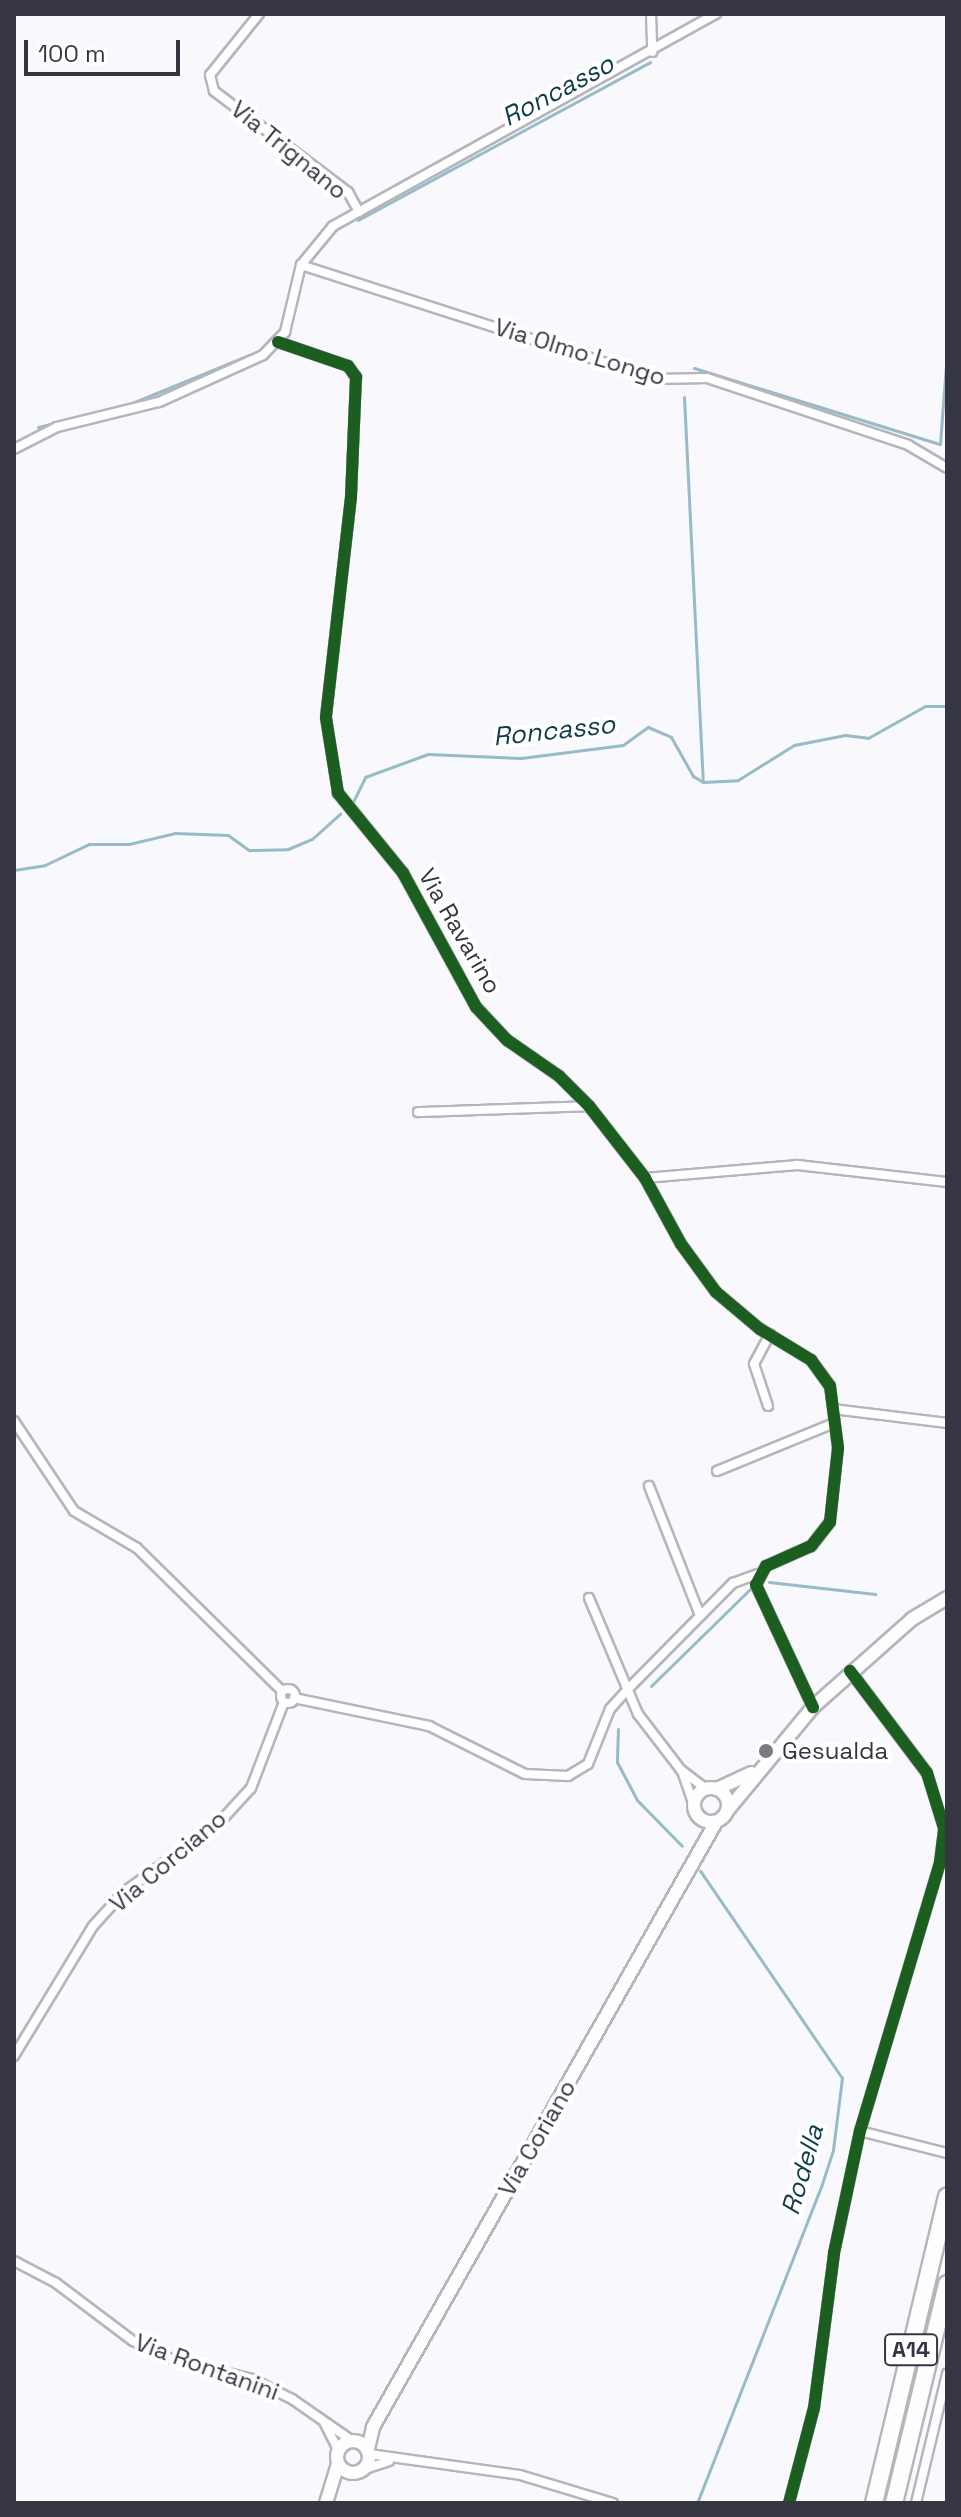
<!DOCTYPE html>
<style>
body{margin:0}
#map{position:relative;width:961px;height:2517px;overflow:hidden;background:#f8f8fd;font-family:"Space Grotesk",sans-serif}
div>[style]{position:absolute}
.stream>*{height:3px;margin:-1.5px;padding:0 1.5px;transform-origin:1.5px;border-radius:1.5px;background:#99bbc6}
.roads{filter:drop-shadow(2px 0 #b5b5bd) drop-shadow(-2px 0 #b5b5bd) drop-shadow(0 2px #b5b5bd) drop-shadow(0 -2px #b5b5bd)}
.minor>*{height:8px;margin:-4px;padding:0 4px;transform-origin:4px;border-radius:4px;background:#fefeff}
.minor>.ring{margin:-4px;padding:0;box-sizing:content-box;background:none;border:8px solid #fefeff;border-radius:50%}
.secondary>*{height:12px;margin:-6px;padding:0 6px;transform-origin:6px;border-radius:6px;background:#fefeff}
.secondary>.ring{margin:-6px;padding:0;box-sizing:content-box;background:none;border:12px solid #fefeff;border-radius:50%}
.motorway>*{height:16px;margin:-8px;padding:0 8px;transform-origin:8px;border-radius:8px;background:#fefeff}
.cycleway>*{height:12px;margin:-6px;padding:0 6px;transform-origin:6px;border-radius:6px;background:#1b5e20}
.dots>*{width:22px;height:22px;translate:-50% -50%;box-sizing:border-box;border:4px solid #fff;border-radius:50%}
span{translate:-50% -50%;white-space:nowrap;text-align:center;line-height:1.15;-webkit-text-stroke:8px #fff;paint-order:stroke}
.shield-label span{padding:2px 6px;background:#fff;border:2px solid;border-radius:6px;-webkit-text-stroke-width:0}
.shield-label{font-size:22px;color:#363643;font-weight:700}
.street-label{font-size:24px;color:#363643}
.poi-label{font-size:24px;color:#363643}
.left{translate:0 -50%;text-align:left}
.water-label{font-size:26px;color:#0f3c48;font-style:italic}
.frame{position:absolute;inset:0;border:16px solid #363643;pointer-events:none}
.scale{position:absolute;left:24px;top:40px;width:156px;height:36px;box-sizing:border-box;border:4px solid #363643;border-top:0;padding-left:10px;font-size:24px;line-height:28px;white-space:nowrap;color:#363643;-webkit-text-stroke:6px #fff;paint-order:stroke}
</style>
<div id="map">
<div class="stream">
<div style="left:358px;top:220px;width:332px;rotate:-28.4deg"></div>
<div style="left:694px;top:368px;width:257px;rotate:17.2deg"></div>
<div style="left:940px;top:444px;width:93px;rotate:-85.7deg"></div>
<div style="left:684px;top:397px;width:384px;rotate:87.2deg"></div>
<div style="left:120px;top:408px;width:139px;rotate:-22.3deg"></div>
<div style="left:38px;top:427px;width:65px;rotate:-13.4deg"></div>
<div style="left:352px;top:804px;width:30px;rotate:-64deg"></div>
<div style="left:365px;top:777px;width:67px;rotate:-20.1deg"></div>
<div style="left:428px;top:754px;width:93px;rotate:2.5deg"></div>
<div style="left:521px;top:758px;width:103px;rotate:-7.3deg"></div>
<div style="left:623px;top:745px;width:31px;rotate:-36deg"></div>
<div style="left:648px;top:727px;width:25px;rotate:23deg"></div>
<div style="left:671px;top:737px;width:45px;rotate:60.6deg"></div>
<div style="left:693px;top:776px;width:12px;rotate:31deg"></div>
<div style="left:703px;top:782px;width:35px;rotate:-3deg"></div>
<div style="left:738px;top:780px;width:66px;rotate:-32deg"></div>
<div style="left:794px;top:745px;width:52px;rotate:-11.1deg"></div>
<div style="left:845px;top:735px;width:23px;rotate:7deg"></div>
<div style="left:868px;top:738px;width:65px;rotate:-29.3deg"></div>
<div style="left:925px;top:706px;width:22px"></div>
<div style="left:14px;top:870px;width:31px;rotate:-9deg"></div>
<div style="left:45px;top:865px;width:49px;rotate:-25.5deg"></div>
<div style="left:89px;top:844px;width:40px"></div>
<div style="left:129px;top:844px;width:47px;rotate:-13.4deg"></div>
<div style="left:175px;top:833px;width:53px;rotate:2.2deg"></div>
<div style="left:228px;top:835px;width:26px;rotate:36deg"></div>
<div style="left:249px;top:850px;width:39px;rotate:-1deg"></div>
<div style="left:288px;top:849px;width:26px;rotate:-23deg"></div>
<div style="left:312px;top:839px;width:38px;rotate:-42deg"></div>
<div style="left:769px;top:1582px;width:107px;rotate:6.5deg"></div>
<div style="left:651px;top:1686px;width:139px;rotate:-44.4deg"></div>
<div style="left:618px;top:1729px;width:33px;rotate:92deg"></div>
<div style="left:617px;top:1762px;width:43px;rotate:62.2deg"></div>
<div style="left:637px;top:1800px;width:64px;rotate:45.6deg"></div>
<div style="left:697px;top:2503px;width:339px;rotate:-68.6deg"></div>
<div style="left:821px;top:2187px;width:39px;rotate:-72deg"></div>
<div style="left:833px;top:2150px;width:73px;rotate:-82.9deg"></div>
<div style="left:842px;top:2078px;width:251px;rotate:-124.4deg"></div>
</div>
<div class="roads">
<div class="minor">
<div style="left:259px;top:14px;width:78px;rotate:128.8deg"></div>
<div style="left:210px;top:75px;width:16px;rotate:76deg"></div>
<div style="left:214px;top:91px;width:168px;rotate:37deg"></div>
<div style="left:348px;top:192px;width:23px;rotate:61deg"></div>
<div style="left:651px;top:14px;width:38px;rotate:88deg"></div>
<div style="left:301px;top:265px;width:374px;rotate:17.8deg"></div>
<div style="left:657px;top:379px;width:50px;rotate:-1.1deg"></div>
<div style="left:707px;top:378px;width:212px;rotate:18.4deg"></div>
<div style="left:908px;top:445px;width:45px;rotate:30.5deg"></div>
<div style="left:278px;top:342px;width:74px;rotate:18.9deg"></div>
<div style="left:348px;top:366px;width:14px;rotate:54deg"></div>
<div style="left:356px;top:377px;width:120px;rotate:92.4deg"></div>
<div style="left:351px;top:497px;width:222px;rotate:96.5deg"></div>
<div style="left:326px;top:718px;width:76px;rotate:80.9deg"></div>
<div style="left:338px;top:793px;width:103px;rotate:50.9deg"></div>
<div style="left:403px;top:873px;width:153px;rotate:61.4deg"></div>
<div style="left:476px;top:1007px;width:45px;rotate:46.8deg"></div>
<div style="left:507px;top:1040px;width:63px;rotate:34.7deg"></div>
<div style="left:559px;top:1076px;width:42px;rotate:45deg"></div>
<div style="left:589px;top:1106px;width:91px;rotate:52.1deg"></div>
<div style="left:645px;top:1178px;width:75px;rotate:61.4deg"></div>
<div style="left:681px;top:1244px;width:59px;rotate:53.9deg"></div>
<div style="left:716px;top:1292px;width:57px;rotate:40.1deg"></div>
<div style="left:760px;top:1329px;width:60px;rotate:31.3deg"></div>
<div style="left:811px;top:1360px;width:32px;rotate:54deg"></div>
<div style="left:830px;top:1386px;width:63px;rotate:82.6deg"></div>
<div style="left:838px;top:1448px;width:74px;rotate:96.2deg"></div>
<div style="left:830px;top:1522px;width:31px;rotate:128deg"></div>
<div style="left:811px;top:1546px;width:49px;rotate:156deg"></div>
<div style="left:766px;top:1566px;width:21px;rotate:118deg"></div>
<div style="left:756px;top:1585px;width:135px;rotate:65deg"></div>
<div style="left:14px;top:449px;width:48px;rotate:-27.1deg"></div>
<div style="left:57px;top:427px;width:105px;rotate:-13.8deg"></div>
<div style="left:159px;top:402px;width:114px;rotate:-24.3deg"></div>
<div style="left:263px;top:355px;width:32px;rotate:-46deg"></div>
<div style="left:285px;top:332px;width:69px;rotate:-76.6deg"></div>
<div style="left:301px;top:265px;width:50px;rotate:-50.6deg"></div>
<div style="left:333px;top:226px;width:438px;rotate:-29deg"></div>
<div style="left:418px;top:1112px;width:171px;rotate:-2deg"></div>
<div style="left:645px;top:1178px;width:153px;rotate:-4.9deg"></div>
<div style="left:797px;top:1165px;width:151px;rotate:6.5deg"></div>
<div style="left:768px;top:1406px;width:44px;rotate:-108.4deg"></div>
<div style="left:754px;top:1364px;width:34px;rotate:-62deg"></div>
<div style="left:833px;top:1409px;width:115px;rotate:7deg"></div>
<div style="left:14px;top:1421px;width:108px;rotate:56.3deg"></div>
<div style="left:74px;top:1511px;width:73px;rotate:30.4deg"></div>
<div style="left:137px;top:1548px;width:204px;rotate:44.6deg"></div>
<div style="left:717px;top:1471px;width:126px;rotate:-22.3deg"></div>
<div style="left:649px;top:1486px;width:136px;rotate:68.5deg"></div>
<div style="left:589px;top:1598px;width:126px;rotate:67.1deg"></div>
<div style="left:638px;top:1714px;width:71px;rotate:52.5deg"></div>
<div style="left:681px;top:1770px;width:31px;rotate:37deg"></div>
<div class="ring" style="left:281px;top:1689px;width:6px;height:6px"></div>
<div style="left:294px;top:1698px;width:138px;rotate:11.7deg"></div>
<div style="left:429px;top:1726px;width:107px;rotate:26.6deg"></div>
<div style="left:525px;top:1774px;width:43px;rotate:2.7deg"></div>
<div style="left:568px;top:1776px;width:23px;rotate:-31deg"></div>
<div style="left:588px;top:1764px;width:59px;rotate:-68.2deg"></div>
<div style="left:610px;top:1709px;width:25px;rotate:-48deg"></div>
<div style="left:627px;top:1690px;width:151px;rotate:-45.3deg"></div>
<div style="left:733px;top:1583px;width:27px;rotate:-20deg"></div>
<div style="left:682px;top:1771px;width:36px;rotate:71deg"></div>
<div style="left:14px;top:2056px;width:152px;rotate:-58.7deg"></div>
<div style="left:93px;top:1926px;width:46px;rotate:-47.6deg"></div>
<div style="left:124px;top:1892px;width:117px;rotate:-36deg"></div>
<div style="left:219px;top:1823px;width:47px;rotate:-47.6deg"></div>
<div style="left:251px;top:1788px;width:92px;rotate:-69deg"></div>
<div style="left:860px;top:2131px;width:90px;rotate:14.2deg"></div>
<div style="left:14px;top:2261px;width:47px;rotate:27.6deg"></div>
<div style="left:56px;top:2283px;width:96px;rotate:37deg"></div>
<div style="left:133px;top:2341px;width:42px;rotate:25.3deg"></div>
<div style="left:171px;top:2359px;width:83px;rotate:13.9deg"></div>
<div style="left:252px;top:2379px;width:45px;rotate:26.6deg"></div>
<div style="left:292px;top:2399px;width:72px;rotate:34.8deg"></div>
<div style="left:325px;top:2424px;width:28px;rotate:63deg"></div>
<div style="left:369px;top:2454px;width:152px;rotate:7.9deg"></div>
<div style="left:520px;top:2475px;width:97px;rotate:16.8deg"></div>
<div style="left:365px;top:2469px;width:25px;rotate:-18deg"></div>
<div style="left:789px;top:2503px;width:98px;rotate:-75.3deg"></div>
<div style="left:814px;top:2408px;width:156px;rotate:-82.6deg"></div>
<div style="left:834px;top:2253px;width:125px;rotate:-78deg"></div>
<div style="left:860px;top:2131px;width:281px;rotate:-73.4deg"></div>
<div style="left:940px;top:1862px;width:34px;rotate:-83deg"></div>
<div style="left:944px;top:1828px;width:58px;rotate:-107.2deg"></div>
<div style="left:927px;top:1773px;width:126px;rotate:-127deg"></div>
<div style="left:916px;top:2503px;width:133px;rotate:-76.5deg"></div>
</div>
<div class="secondary">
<div class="ring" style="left:694px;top:1788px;width:22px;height:22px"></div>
<div style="left:717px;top:1789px;width:38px;rotate:-25deg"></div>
<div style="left:727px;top:1811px;width:135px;rotate:-50.4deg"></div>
<div style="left:813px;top:1707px;width:132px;rotate:-41.6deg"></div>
<div style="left:912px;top:1619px;width:41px;rotate:-31deg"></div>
<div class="ring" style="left:337px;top:2441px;width:20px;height:20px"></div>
<div style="left:368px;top:2449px;width:23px;rotate:-77deg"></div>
<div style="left:373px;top:2427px;width:695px;rotate:-60.45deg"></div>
<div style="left:326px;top:2503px;width:41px;rotate:-72.9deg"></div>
</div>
<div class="motorway">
<div style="left:874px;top:2503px;width:315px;rotate:-76.6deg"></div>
<div style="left:894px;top:2503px;width:225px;rotate:-76.4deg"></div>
</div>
</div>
<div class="cycleway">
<div style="left:278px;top:342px;width:74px;rotate:18.9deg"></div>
<div style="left:348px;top:366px;width:14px;rotate:54deg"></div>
<div style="left:356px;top:377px;width:120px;rotate:92.4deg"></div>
<div style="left:351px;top:497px;width:222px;rotate:96.5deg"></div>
<div style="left:326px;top:718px;width:76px;rotate:80.9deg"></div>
<div style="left:338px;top:793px;width:103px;rotate:50.9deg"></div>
<div style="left:403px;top:873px;width:153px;rotate:61.4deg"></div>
<div style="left:476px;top:1007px;width:45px;rotate:46.8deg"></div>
<div style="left:507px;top:1040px;width:63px;rotate:34.7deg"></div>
<div style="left:559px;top:1076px;width:42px;rotate:45deg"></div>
<div style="left:589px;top:1106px;width:91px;rotate:52.1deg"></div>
<div style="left:645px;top:1178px;width:75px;rotate:61.4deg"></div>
<div style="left:681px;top:1244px;width:59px;rotate:53.9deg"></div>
<div style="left:716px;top:1292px;width:57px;rotate:40.1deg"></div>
<div style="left:760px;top:1329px;width:60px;rotate:31.3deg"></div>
<div style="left:811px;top:1360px;width:32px;rotate:54deg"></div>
<div style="left:830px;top:1386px;width:63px;rotate:82.6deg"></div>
<div style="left:838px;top:1448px;width:74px;rotate:96.2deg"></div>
<div style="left:830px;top:1522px;width:31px;rotate:128deg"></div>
<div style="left:811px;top:1546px;width:49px;rotate:156deg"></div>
<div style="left:766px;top:1566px;width:21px;rotate:118deg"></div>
<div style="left:756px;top:1585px;width:135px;rotate:65deg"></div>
<div style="left:789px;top:2503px;width:98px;rotate:-75.3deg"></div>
<div style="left:814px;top:2408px;width:156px;rotate:-82.6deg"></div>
<div style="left:834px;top:2253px;width:125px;rotate:-78deg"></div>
<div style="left:860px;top:2131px;width:281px;rotate:-73.4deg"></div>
<div style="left:940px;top:1862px;width:34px;rotate:-83deg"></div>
<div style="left:944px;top:1828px;width:58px;rotate:-107.2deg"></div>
<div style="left:927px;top:1773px;width:128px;rotate:-127deg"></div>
</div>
<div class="dots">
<div style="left:766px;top:1751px;background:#7a7a84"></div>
</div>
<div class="shield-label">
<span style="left:911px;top:2350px">A14</span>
</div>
<div class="street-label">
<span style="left:289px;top:150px;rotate:39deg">Via Trignano</span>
<span style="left:580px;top:352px;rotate:17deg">Via Olmo Longo</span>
<span style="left:460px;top:931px;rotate:60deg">Via Ravarino</span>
<span style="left:168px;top:1861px;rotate:-40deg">Via Corciano</span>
<span style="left:537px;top:2138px;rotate:-60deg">Via Coriano</span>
<span style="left:207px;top:2367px;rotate:20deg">Via Rontanini</span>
</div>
<div class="poi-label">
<span class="left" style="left:782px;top:1751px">Gesualda</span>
</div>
<div class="water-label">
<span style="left:558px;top:91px;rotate:-28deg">Roncasso</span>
<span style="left:554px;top:731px;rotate:-6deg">Roncasso</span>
<span style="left:803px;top:2170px;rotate:-74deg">Rodella</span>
</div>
<div class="frame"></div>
<div class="scale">100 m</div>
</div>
